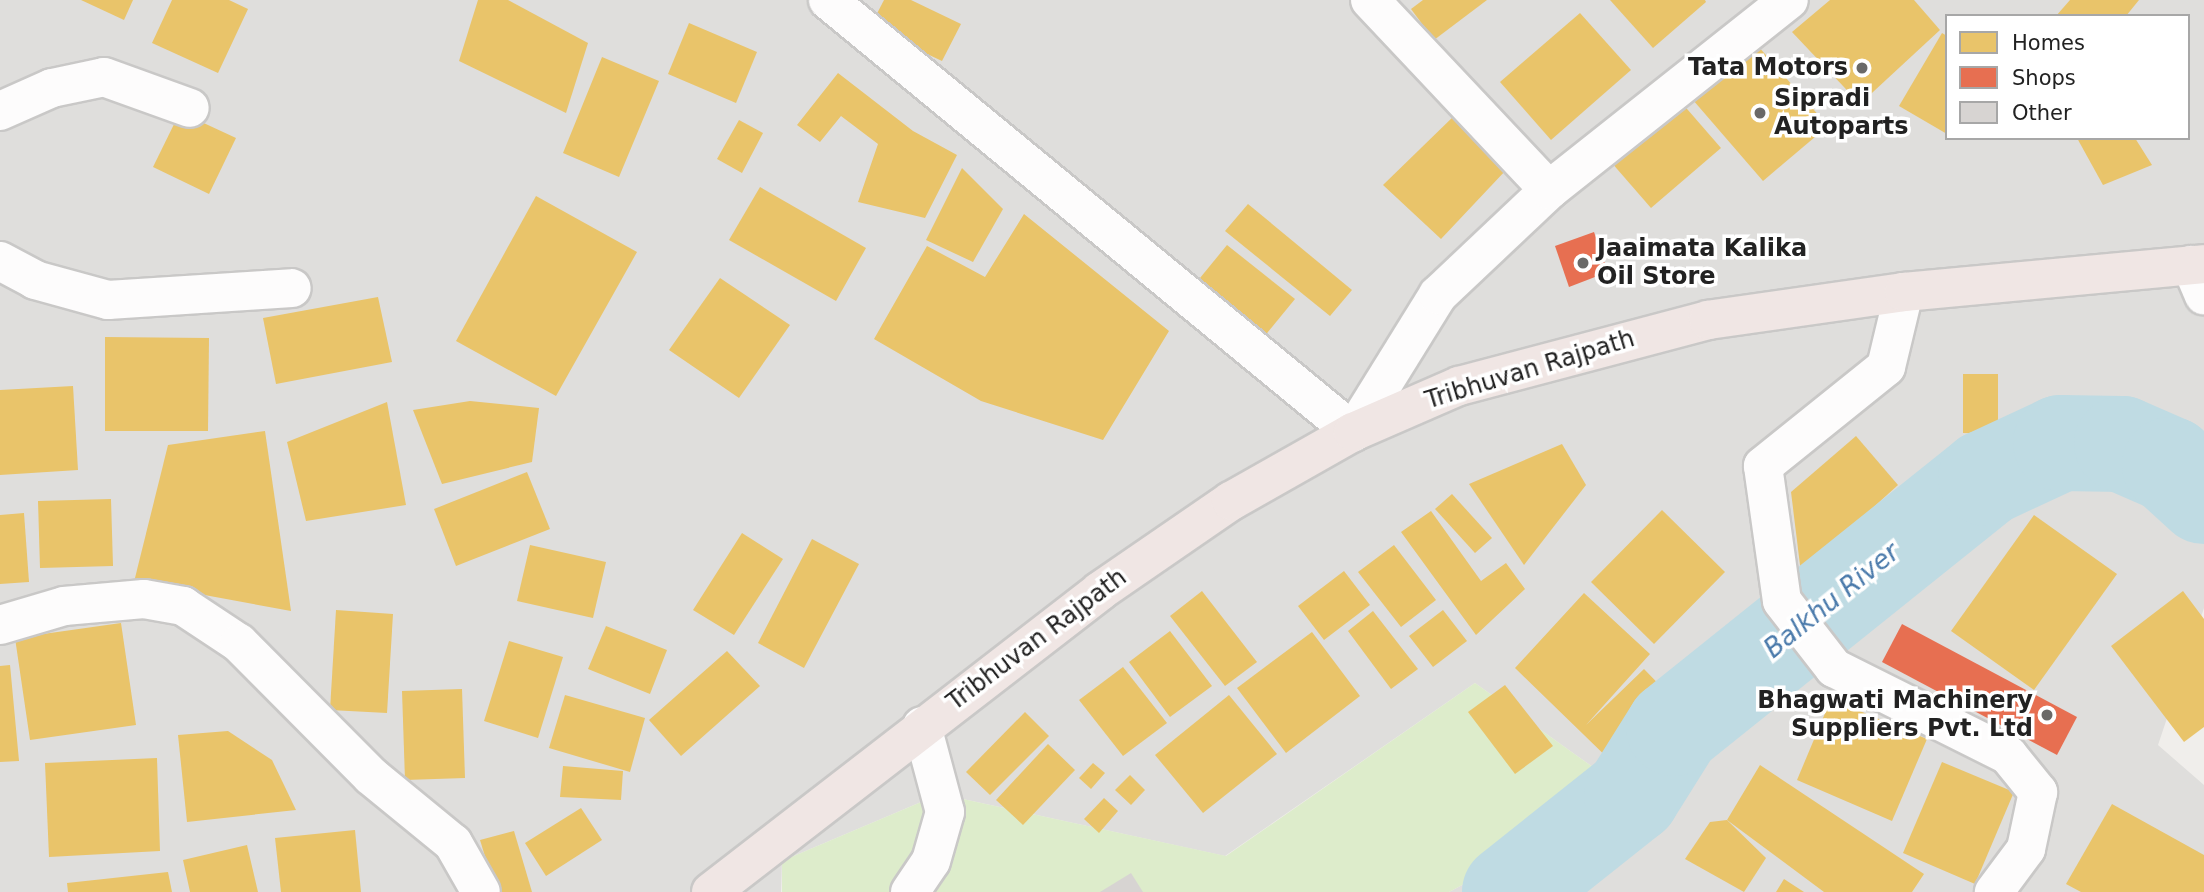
<!DOCTYPE html>
<style>
body{margin:0}
#map{position:relative;width:2204px;height:892px;overflow:hidden;background:#f0eeeb;font-family:"DejaVu Sans",sans-serif}
div>[style]{position:absolute}
.residential>*{inset:0;background:#dfdedc}
.grass>*{inset:0;background:#ddeccb}
.homes>*{inset:0;background:#e9c46a}
.shops>*{inset:0;background:#e76f51}
.river>*{height:96px;margin:-48px;padding:0 48px;transform-origin:48px;border-radius:48px;background:#bfdbe3}
.building>*{inset:0;background:#d7d4d2}
.roads{filter:drop-shadow(2px 0 #c9c8c7) drop-shadow(-2px 0 #c9c8c7) drop-shadow(0 2px #c9c8c7) drop-shadow(0 -2px #c9c8c7)}
.minor>*{height:38px;margin:-19px;padding:0 19px;transform-origin:19px;border-radius:19px;background:#fdfcfc}
.trunk>*{height:38px;margin:-19px;padding:0 19px;transform-origin:19px;border-radius:19px;background:#f0e6e4}
.dots>*{width:19px;height:19px;translate:-50% -50%;box-sizing:border-box;border:4px solid #fff;border-radius:50%}
span{translate:-50% -50%;white-space:nowrap;text-align:center;line-height:1.15;-webkit-text-stroke:7px #fff;paint-order:stroke}
.poi-label{font-size:24px;color:#222;font-weight:700}
.right{translate:-100% -50%;text-align:right}
.left{translate:0 -50%;text-align:left}
.street-label{font-size:24px;color:#222}
.water-label{font-size:26px;color:#4a7aab;font-style:italic}
.legend{position:absolute;left:1945px;top:14px;width:245px;height:126px;box-sizing:border-box;background:#fff;border:2px solid #a7a7a7;margin:0;padding:9px 12px;list-style:none;font-size:21px;color:#222}
.legend li{display:flex;align-items:center;gap:14px;height:35px}
.legend b{width:35px;border:2px solid #a7a7a7}
</style>
<div id="map">
<div class="residential">
<div style="clip-path:polygon(evenodd,0 0,2204px 0,2204px 608px,2158px 745px,2204px 785px,2204px 892px,1449px 892px,1632px 795px,1475px 683px,1225px 856px,940px 794px,782px 861px,781px 892px,0 892px,0 0,1947px 16px,2188px 16px,2188px 138px,1947px 138px,1947px 16px)"></div>
</div>
<div class="grass">
<div style="clip-path:polygon(1475px 683px,1632px 795px,1449px 892px,782px 892px,782px 861px,940px 794px,1226px 856px)"></div>
</div>
<div class="homes">
<div style="clip-path:polygon(81px 0,133px 0,124px 20px)"></div>
<div style="clip-path:polygon(172px 0,229px 0,248px 9px,218px 73px,152px 43px)"></div>
<div style="clip-path:polygon(478px 0,508px 0,588px 43px,566px 113px,459px 61px)"></div>
<div style="clip-path:polygon(884px 0,911px 0,961px 24px,942px 61px,870px 27px)"></div>
<div style="clip-path:polygon(1423px 0,1487px 0,1434px 40px,1411px 9px)"></div>
<div style="clip-path:polygon(1610px 0,1705px 0,1706px 2px,1653px 48px)"></div>
<div style="clip-path:polygon(1830px 0,1914px 0,1940px 30px,1860px 104px,1792px 32px)"></div>
<div style="clip-path:polygon(2070px 0,2139px 0,2126px 16px,2056px 16px)"></div>
<div style="clip-path:polygon(1580px 13px,1631px 70px,1551px 140px,1500px 82px)"></div>
<div style="clip-path:polygon(689px 23px,757px 52px,736px 103px,668px 74px)"></div>
<div style="clip-path:polygon(1942px 33px,1947px 36px,1947px 134px,1899px 106px)"></div>
<div style="clip-path:polygon(1758px 46px,1828px 126px,1763px 181px,1693px 100px)"></div>
<div style="clip-path:polygon(602px 57px,659px 81px,619px 177px,563px 153px)"></div>
<div style="clip-path:polygon(838px 73px,913px 131px,957px 155px,925px 218px,858px 202px,878px 144px,841px 116px,820px 142px,797px 125px)"></div>
<div style="clip-path:polygon(1681px 102px,1721px 148px,1651px 208px,1611px 162px)"></div>
<div style="clip-path:polygon(180px 112px,236px 138px,209px 194px,153px 167px)"></div>
<div style="clip-path:polygon(1457px 113px,1507px 169px,1441px 239px,1383px 185px)"></div>
<div style="clip-path:polygon(739px 120px,763px 133px,742px 173px,717px 159px)"></div>
<div style="clip-path:polygon(2077px 138px,2135px 138px,2152px 165px,2103px 185px)"></div>
<div style="clip-path:polygon(962px 168px,1003px 209px,973px 262px,926px 240px)"></div>
<div style="clip-path:polygon(760px 187px,866px 248px,836px 301px,729px 240px)"></div>
<div style="clip-path:polygon(536px 196px,637px 252px,556px 396px,456px 341px)"></div>
<div style="clip-path:polygon(1248px 204px,1352px 290px,1330px 316px,1225px 231px)"></div>
<div style="clip-path:polygon(1024px 214px,1169px 331px,1103px 440px,981px 401px,874px 339px,927px 246px,985px 277px)"></div>
<div style="clip-path:polygon(1227px 245px,1295px 299px,1259px 343px,1191px 289px)"></div>
<div style="clip-path:polygon(720px 278px,790px 325px,739px 398px,669px 350px)"></div>
<div style="clip-path:polygon(378px 297px,392px 362px,276px 384px,263px 318px)"></div>
<div style="clip-path:polygon(105px 337px,209px 338px,208px 431px,105px 431px)"></div>
<div style="clip-path:polygon(1963px 374px,1998px 374px,1998px 434px,1963px 433px)"></div>
<div style="clip-path:polygon(73px 386px,78px 470px,0 475px,0 390px)"></div>
<div style="clip-path:polygon(470px 401px,539px 408px,532px 462px,442px 484px,413px 410px)"></div>
<div style="clip-path:polygon(387px 402px,406px 505px,306px 521px,287px 442px)"></div>
<div style="clip-path:polygon(265px 431px,291px 611px,134px 582px,168px 445px)"></div>
<div style="clip-path:polygon(1856px 436px,1898px 485px,1801px 573px,1791px 492px)"></div>
<div style="clip-path:polygon(1562px 444px,1586px 485px,1524px 565px,1469px 484px)"></div>
<div style="clip-path:polygon(527px 472px,550px 529px,456px 566px,434px 509px)"></div>
<div style="clip-path:polygon(1452px 494px,1492px 538px,1475px 553px,1435px 509px)"></div>
<div style="clip-path:polygon(111px 499px,113px 566px,40px 568px,38px 501px)"></div>
<div style="clip-path:polygon(1662px 510px,1725px 572px,1654px 644px,1591px 582px)"></div>
<div style="clip-path:polygon(1431px 511px,1481px 581px,1506px 563px,1525px 589px,1476px 635px,1401px 532px)"></div>
<div style="clip-path:polygon(24px 513px,29px 582px,0 584px,0 515px)"></div>
<div style="clip-path:polygon(2034px 515px,2117px 574px,2034px 690px,1951px 631px)"></div>
<div style="clip-path:polygon(742px 533px,783px 559px,734px 635px,693px 610px)"></div>
<div style="clip-path:polygon(812px 539px,859px 564px,804px 668px,758px 643px)"></div>
<div style="clip-path:polygon(530px 545px,606px 562px,593px 618px,517px 601px)"></div>
<div style="clip-path:polygon(1394px 545px,1436px 600px,1401px 627px,1358px 572px)"></div>
<div style="clip-path:polygon(1344px 571px,1370px 605px,1324px 640px,1298px 606px)"></div>
<div style="clip-path:polygon(1202px 591px,1257px 662px,1225px 686px,1170px 616px)"></div>
<div style="clip-path:polygon(2183px 591px,2204px 619px,2204px 727px,2184px 742px,2111px 646px)"></div>
<div style="clip-path:polygon(1584px 593px,1650px 654px,1586px 725px,1644px 669px,1681px 707px,1618px 768px,1515px 668px)"></div>
<div style="clip-path:polygon(336px 610px,393px 614px,387px 713px,330px 710px)"></div>
<div style="clip-path:polygon(1443px 610px,1467px 641px,1433px 667px,1409px 636px)"></div>
<div style="clip-path:polygon(1373px 611px,1418px 669px,1391px 689px,1348px 631px)"></div>
<div style="clip-path:polygon(121px 623px,136px 725px,30px 740px,15px 638px)"></div>
<div style="clip-path:polygon(606px 626px,667px 650px,650px 694px,588px 669px)"></div>
<div style="clip-path:polygon(1170px 631px,1212px 686px,1170px 717px,1129px 662px)"></div>
<div style="clip-path:polygon(1312px 632px,1360px 696px,1286px 753px,1237px 688px)"></div>
<div style="clip-path:polygon(509px 641px,563px 657px,538px 738px,484px 721px)"></div>
<div style="clip-path:polygon(727px 651px,760px 686px,681px 756px,649px 720px)"></div>
<div style="clip-path:polygon(10px 665px,19px 761px,0 762px,0 666px)"></div>
<div style="clip-path:polygon(1123px 667px,1167px 723px,1123px 756px,1079px 700px)"></div>
<div style="clip-path:polygon(1505px 685px,1553px 746px,1515px 774px,1468px 712px)"></div>
<div style="clip-path:polygon(462px 689px,465px 778px,405px 780px,402px 691px)"></div>
<div style="clip-path:polygon(565px 695px,645px 718px,630px 772px,549px 748px)"></div>
<div style="clip-path:polygon(1229px 695px,1277px 754px,1203px 813px,1155px 755px)"></div>
<div style="clip-path:polygon(1831px 699px,1927px 739px,1892px 821px,1797px 780px)"></div>
<div style="clip-path:polygon(1025px 712px,1049px 736px,990px 795px,966px 772px)"></div>
<div style="clip-path:polygon(228px 731px,272px 760px,296px 810px,187px 822px,178px 735px)"></div>
<div style="clip-path:polygon(1048px 744px,1075px 770px,1023px 825px,996px 800px)"></div>
<div style="clip-path:polygon(157px 758px,160px 851px,49px 857px,45px 763px)"></div>
<div style="clip-path:polygon(1942px 762px,2014px 792px,1975px 884px,1903px 853px)"></div>
<div style="clip-path:polygon(1093px 763px,1105px 773px,1091px 789px,1079px 778px)"></div>
<div style="clip-path:polygon(1760px 765px,1924px 874px,1912px 892px,1824px 892px,1727px 820px)"></div>
<div style="clip-path:polygon(563px 766px,623px 771px,621px 800px,560px 797px)"></div>
<div style="clip-path:polygon(1130px 775px,1145px 790px,1131px 805px,1115px 790px)"></div>
<div style="clip-path:polygon(1104px 798px,1118px 811px,1099px 833px,1084px 819px)"></div>
<div style="clip-path:polygon(2112px 804px,2204px 855px,2204px 892px,2081px 892px,2066px 884px)"></div>
<div style="clip-path:polygon(581px 808px,602px 840px,546px 876px,525px 843px)"></div>
<div style="clip-path:polygon(1727px 820px,1766px 858px,1744px 892px,1685px 859px,1710px 822px)"></div>
<div style="clip-path:polygon(355px 830px,361px 892px,281px 892px,275px 838px)"></div>
<div style="clip-path:polygon(514px 831px,532px 892px,496px 892px,480px 840px)"></div>
<div style="clip-path:polygon(247px 845px,258px 892px,190px 892px,183px 860px)"></div>
<div style="clip-path:polygon(168px 872px,172px 892px,68px 892px,67px 883px)"></div>
<div style="clip-path:polygon(1784px 879px,1804px 892px,1776px 892px)"></div>
</div>
<div class="shops">
<div style="clip-path:polygon(1594px 232px,1608px 272px,1569px 287px,1555px 246px)"></div>
<div style="clip-path:polygon(1902px 624px,2077px 717px,2057px 755px,1882px 662px)"></div>
</div>
<div class="river">
<div style="left:1510px;top:892px;width:156px;rotate:-38.5deg"></div>
<div style="left:1632px;top:795px;width:79px;rotate:-57.9deg"></div>
<div style="left:1674px;top:728px;width:400px;rotate:-38.7deg"></div>
<div style="left:1986px;top:478px;width:83px;rotate:-25deg"></div>
<div style="left:2061px;top:443px;width:61px;rotate:0.9deg"></div>
<div style="left:2122px;top:444px;width:52px;rotate:23.6deg"></div>
<div style="left:2170px;top:465px;width:46px;rotate:42.4deg"></div>
</div>
<div class="building">
<div style="clip-path:polygon(1131px 873px,1143px 892px,1100px 892px)"></div>
</div>
<div class="roads">
<div class="minor">
<div style="left:828px;top:0;width:680px;rotate:39.45deg"></div>
<div style="left:1353px;top:432px;width:161px;rotate:-58.2deg"></div>
<div style="left:1438px;top:295px;width:153px;rotate:-43.4deg"></div>
<div style="left:1549px;top:190px;width:306px;rotate:-38.4deg"></div>
<div style="left:1370px;top:0;width:261px;rotate:46.7deg"></div>
<div style="left:0;top:111px;width:57px;rotate:-23.9deg"></div>
<div style="left:52px;top:88px;width:53px;rotate:-11.9deg"></div>
<div style="left:104px;top:77px;width:91px;rotate:19.8deg"></div>
<div style="left:0;top:261px;width:40px;rotate:28deg"></div>
<div style="left:35px;top:280px;width:76px;rotate:15.3deg"></div>
<div style="left:108px;top:300px;width:184px;rotate:-3.7deg"></div>
<div style="left:2191px;top:265px;width:33px;rotate:67deg"></div>
<div style="left:1904px;top:292px;width:77px;rotate:103.5deg"></div>
<div style="left:1886px;top:367px;width:158px;rotate:141.2deg"></div>
<div style="left:1763px;top:466px;width:136px;rotate:82deg"></div>
<div style="left:1782px;top:601px;width:85px;rotate:52.2deg"></div>
<div style="left:1834px;top:668px;width:195px;rotate:26.6deg"></div>
<div style="left:2008px;top:755px;width:48px;rotate:51deg"></div>
<div style="left:2038px;top:792px;width:58px;rotate:101.9deg"></div>
<div style="left:2026px;top:849px;width:54px;rotate:126.7deg"></div>
<div style="left:0;top:625px;width:67px;rotate:-16.5deg"></div>
<div style="left:64px;top:606px;width:80px;rotate:-5deg"></div>
<div style="left:144px;top:599px;width:40px;rotate:10deg"></div>
<div style="left:183px;top:606px;width:67px;rotate:33.5deg"></div>
<div style="left:239px;top:643px;width:187px;rotate:45.2deg"></div>
<div style="left:371px;top:776px;width:106px;rotate:39.3deg"></div>
<div style="left:453px;top:843px;width:56px;rotate:60.3deg"></div>
<div style="left:910px;top:892px;width:37px;rotate:-56deg"></div>
<div style="left:931px;top:861px;width:51px;rotate:-74.1deg"></div>
<div style="left:945px;top:812px;width:89px;rotate:-105deg"></div>
</div>
<div class="trunk">
<div style="left:711px;top:892px;width:492px;rotate:-37.7deg"></div>
<div style="left:1100px;top:591px;width:159px;rotate:-34.5deg"></div>
<div style="left:1231px;top:501px;width:140px;rotate:-29.5deg"></div>
<div style="left:1353px;top:432px;width:116px;rotate:-23.5deg"></div>
<div style="left:1459px;top:386px;width:258px;rotate:-14.8deg"></div>
<div style="left:1708px;top:320px;width:198px;rotate:-8.1deg"></div>
<div style="left:1904px;top:292px;width:301px;rotate:-5.3deg"></div>
</div>
</div>
<div class="dots">
<div style="left:1862px;top:68px;background:#6a6968"></div>
<div style="left:1760px;top:113px;background:#6a6968"></div>
<div style="left:1583px;top:263px;background:#6a6968"></div>
<div style="left:2047px;top:715px;background:#6a6968"></div>
</div>
<div class="poi-label">
<span class="right" style="left:1848px;top:68px">Tata Motors</span>
<span class="left" style="left:1774px;top:113px">Sipradi<br>Autoparts</span>
<span class="left" style="left:1597px;top:263px">Jaaimata Kalika<br>Oil Store</span>
<span class="right" style="left:2033px;top:715px">Bhagwati Machinery<br>Suppliers Pvt. Ltd</span>
</div>
<div class="street-label">
<span style="left:1530px;top:370px;rotate:-17deg">Tribhuvan Rajpath</span>
<span style="left:1037px;top:640px;rotate:-37deg">Tribhuvan Rajpath</span>
</div>
<div class="water-label">
<span style="left:1832px;top:601px;rotate:-39deg">Balkhu River</span>
</div>
<ul class="legend">
<li><b style="height:19px;background:#e9c46a"></b>Homes</li>
<li><b style="height:19px;background:#e76f51"></b>Shops</li>
<li><b style="height:19px;background:#d7d4d2"></b>Other</li>
</ul>
</div>
